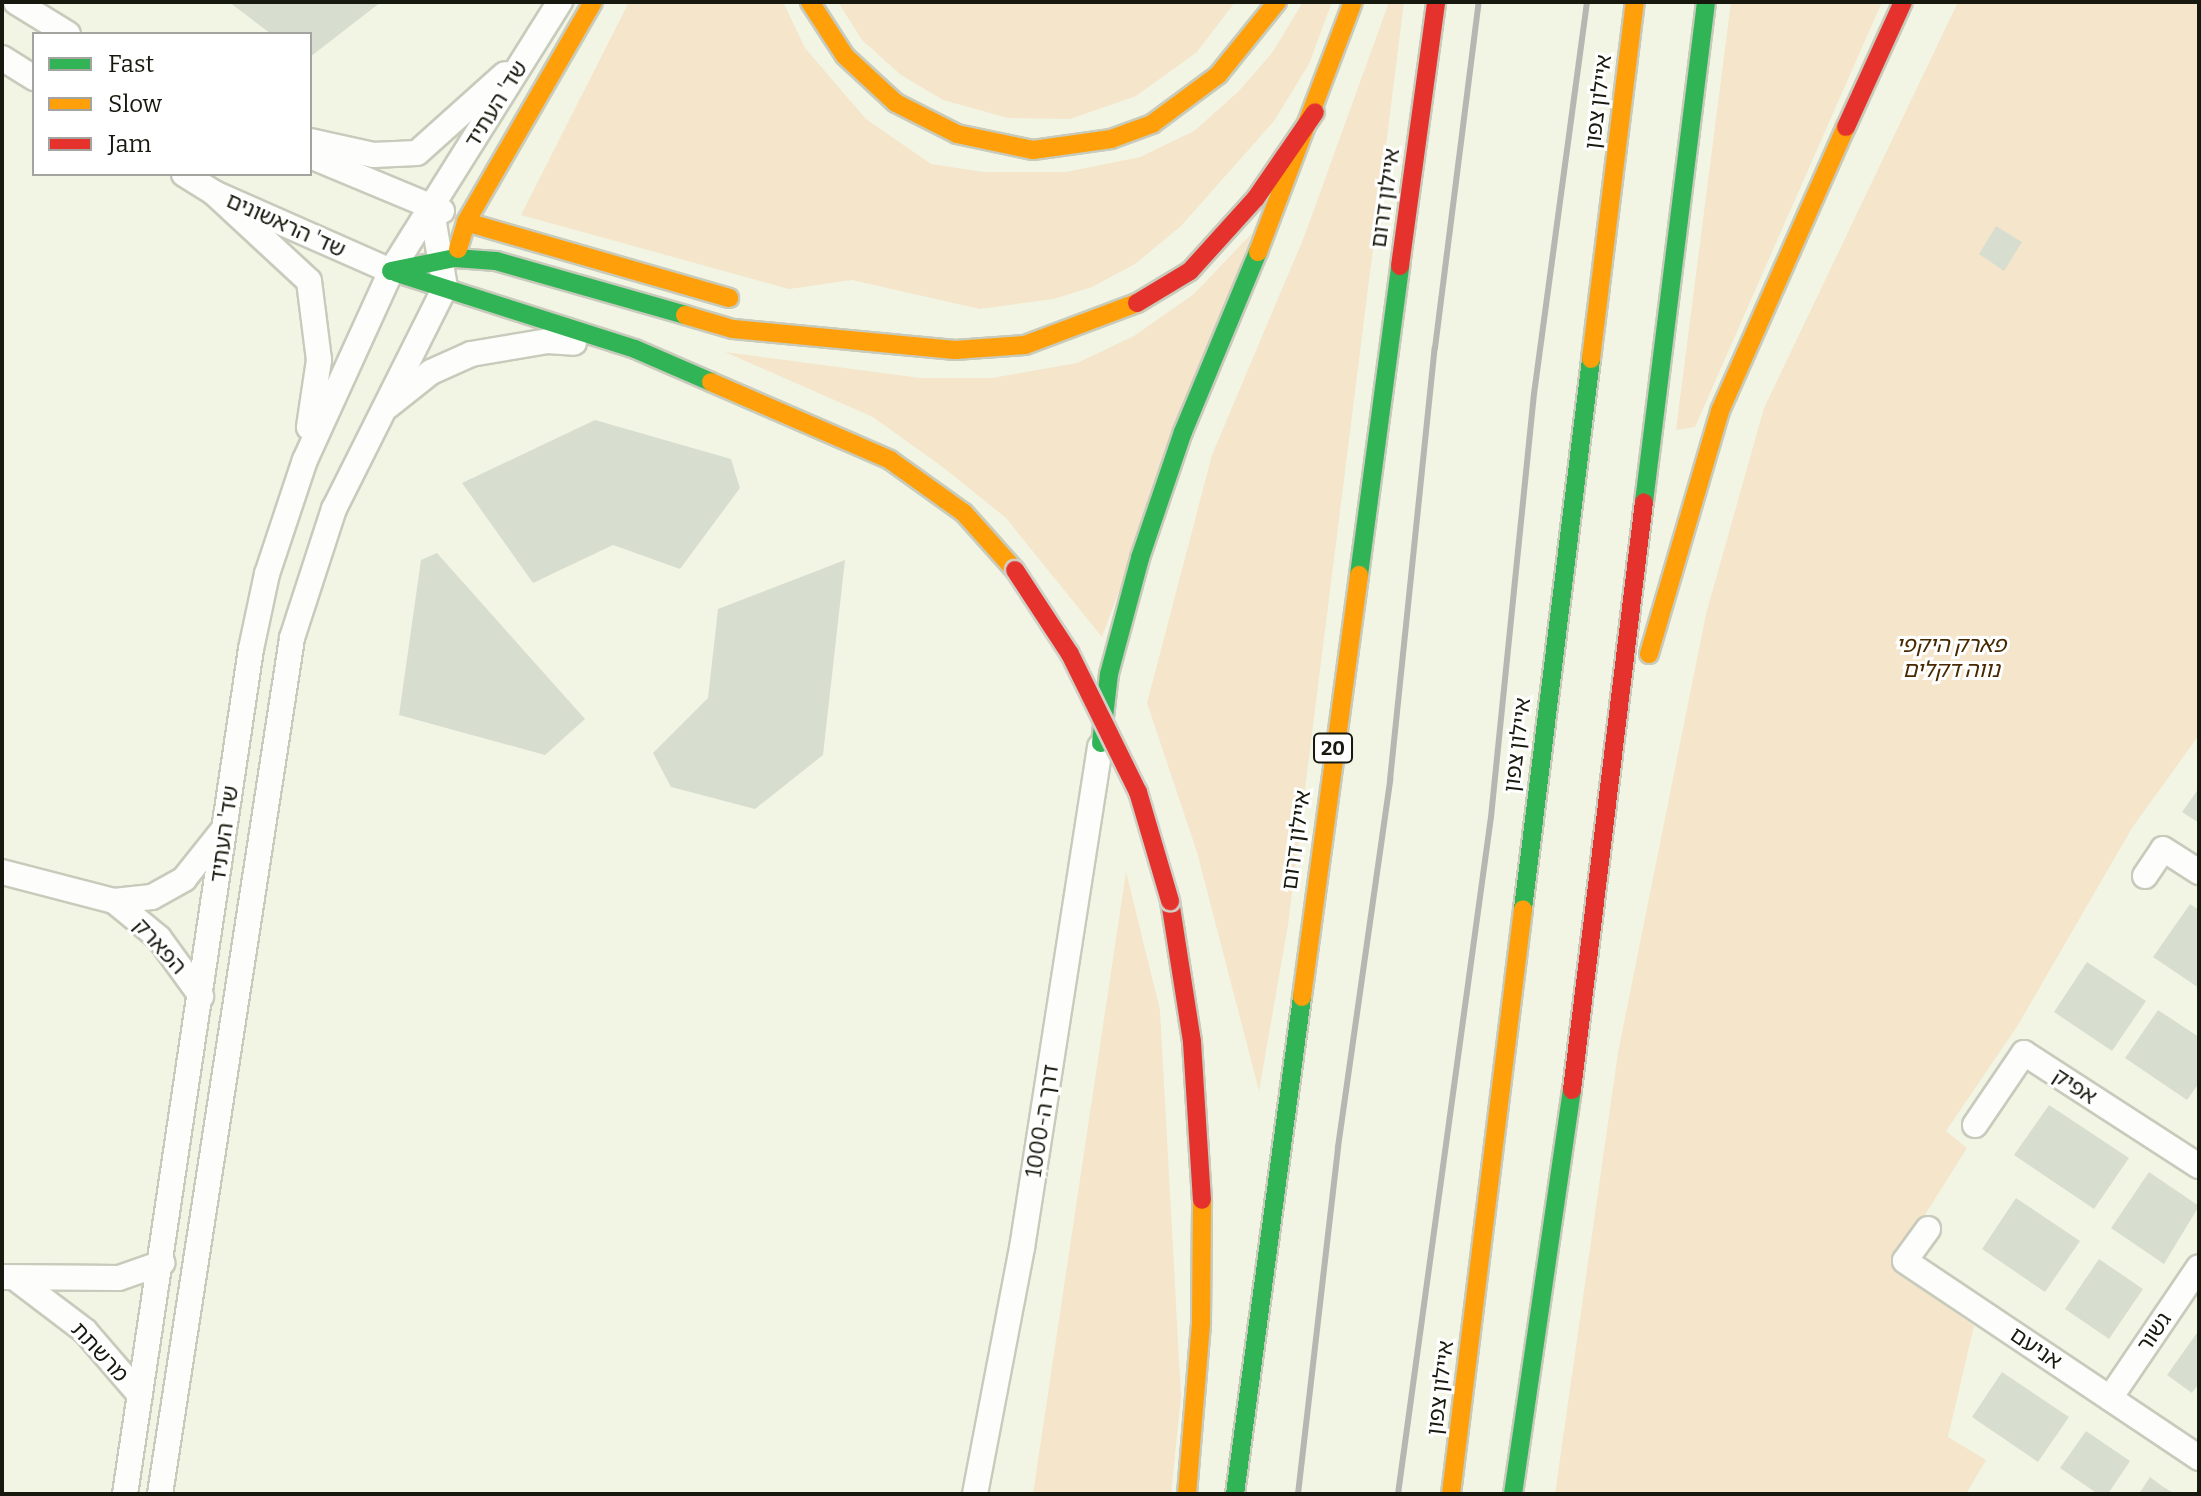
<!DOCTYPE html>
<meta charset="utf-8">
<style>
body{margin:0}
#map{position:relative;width:2201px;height:1496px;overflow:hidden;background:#f2f5e3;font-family:Bitter,"Noto Sans Hebrew",serif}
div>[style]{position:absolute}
.green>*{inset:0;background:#f4e5cb}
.building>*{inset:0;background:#d8decf}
.roads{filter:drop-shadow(2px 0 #c8cbbc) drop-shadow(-2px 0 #c8cbbc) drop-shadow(0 2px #c8cbbc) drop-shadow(0 -2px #c8cbbc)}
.street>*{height:24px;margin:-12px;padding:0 12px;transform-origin:12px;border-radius:12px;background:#fdfefb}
.fast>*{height:18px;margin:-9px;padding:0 9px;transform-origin:9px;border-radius:9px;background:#30b455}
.slow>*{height:18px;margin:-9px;padding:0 9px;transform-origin:9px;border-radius:9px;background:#ff9f0a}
.jam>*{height:18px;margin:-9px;padding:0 9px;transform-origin:9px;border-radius:9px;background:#e5322d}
.rail>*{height:6px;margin:-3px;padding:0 3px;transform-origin:3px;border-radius:3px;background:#b6b7b3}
.bridges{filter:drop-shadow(2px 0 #d0d2c9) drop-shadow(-2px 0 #d0d2c9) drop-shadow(0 2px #d0d2c9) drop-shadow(0 -2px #d0d2c9)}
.jam-bridge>*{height:18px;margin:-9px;padding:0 9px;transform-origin:9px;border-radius:9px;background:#e5322d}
span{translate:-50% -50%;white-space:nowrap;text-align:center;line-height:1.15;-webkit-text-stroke:6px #fff;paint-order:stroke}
.shield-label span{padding:2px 6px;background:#fff;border:2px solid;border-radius:6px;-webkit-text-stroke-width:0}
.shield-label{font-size:20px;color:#18190e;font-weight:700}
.street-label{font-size:22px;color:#18190e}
.park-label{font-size:22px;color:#472900;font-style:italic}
.frame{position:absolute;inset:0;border:4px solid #18190e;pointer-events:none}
.legend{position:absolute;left:32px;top:32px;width:280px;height:144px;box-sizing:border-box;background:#fff;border:2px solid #a3a39f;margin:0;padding:10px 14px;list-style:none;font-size:24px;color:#18190e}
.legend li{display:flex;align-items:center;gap:16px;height:40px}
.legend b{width:40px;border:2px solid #a3a39f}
</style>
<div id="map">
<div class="green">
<div style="clip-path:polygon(629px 2px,783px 2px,805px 48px,866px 119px,931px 164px,984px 172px,1066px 172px,1140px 157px,1194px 131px,1238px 92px,1272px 53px,1303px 2px,1332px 2px,1309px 64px,1274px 121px,1181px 226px,1135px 264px,1092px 287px,1053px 299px,980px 309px,852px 280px,789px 289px,521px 215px)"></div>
<div style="clip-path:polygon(838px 2px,1235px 2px,1197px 52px,1136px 96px,1070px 119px,1008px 118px,943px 100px,901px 75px,862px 40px)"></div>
<div style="clip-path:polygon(1389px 2px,1404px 2px,1288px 925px,1259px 1091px,1197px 852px,1147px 703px,1212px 455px,1304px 237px)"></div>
<div style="clip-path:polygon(1731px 2px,1882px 2px,1695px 427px,1676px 430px)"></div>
<div style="clip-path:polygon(1958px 2px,2199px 2px,2199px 735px,2132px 828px,2018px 1025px,1946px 1131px,1967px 1148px,1892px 1267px,1974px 1326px,1948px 1437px,1986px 1460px,1966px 1494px,1555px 1494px,1618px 1053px,1706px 614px,1764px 408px)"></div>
<div style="clip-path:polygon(1252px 233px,1102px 637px,1006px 518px,944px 468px,873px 417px,725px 352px,920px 378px,992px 378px,1077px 363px,1134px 336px,1194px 294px)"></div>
<div style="clip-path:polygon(1126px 872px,1160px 1010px,1181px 1396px,1171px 1494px,1033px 1494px)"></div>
</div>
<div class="building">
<div style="clip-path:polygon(229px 2px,381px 2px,310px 57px,310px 34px,271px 34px)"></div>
<div style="clip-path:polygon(1996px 226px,2022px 242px,2004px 271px,1979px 254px)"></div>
<div style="clip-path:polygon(595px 420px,731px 459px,740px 488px,680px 569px,613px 545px,533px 583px,462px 483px)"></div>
<div style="clip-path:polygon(437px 553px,585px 719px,545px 755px,399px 715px,421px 560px)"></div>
<div style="clip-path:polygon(845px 560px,823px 755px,755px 809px,671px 787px,653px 753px,708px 698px,718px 609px)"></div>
<div style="clip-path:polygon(2199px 788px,2199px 823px,2182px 812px)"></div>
<div style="clip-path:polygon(2190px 904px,2199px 910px,2199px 988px,2153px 957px)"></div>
<div style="clip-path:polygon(2087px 962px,2146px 1001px,2112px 1051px,2054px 1012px)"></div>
<div style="clip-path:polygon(2158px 1010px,2199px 1037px,2199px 1083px,2187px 1100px,2125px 1058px)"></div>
<div style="clip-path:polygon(2049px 1105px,2129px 1158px,2094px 1209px,2014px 1155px)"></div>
<div style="clip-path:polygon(2149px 1172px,2199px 1206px,2164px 1264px,2111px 1228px)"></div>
<div style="clip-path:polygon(2016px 1198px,2080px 1241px,2045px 1292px,1982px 1249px)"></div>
<div style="clip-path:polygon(2099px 1259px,2143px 1289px,2109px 1339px,2065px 1309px)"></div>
<div style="clip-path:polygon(2199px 1330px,2199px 1383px,2192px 1393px,2167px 1375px)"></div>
<div style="clip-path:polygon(2002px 1372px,2069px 1417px,2038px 1462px,1972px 1417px)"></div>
<div style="clip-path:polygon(2086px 1431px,2130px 1461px,2108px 1494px,2098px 1494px,2060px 1468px)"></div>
<div style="clip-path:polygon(2150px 1477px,2162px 1486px,2175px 1494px,2139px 1494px)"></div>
</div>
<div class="roads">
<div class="street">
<div style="left:16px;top:2px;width:61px;rotate:31.6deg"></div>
<div style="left:2px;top:58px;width:38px;rotate:32deg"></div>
<div style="left:310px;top:141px;width:65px;rotate:12.5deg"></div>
<div style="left:373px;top:155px;width:44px;rotate:-2.6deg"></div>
<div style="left:417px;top:153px;width:118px;rotate:-41.9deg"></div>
<div style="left:310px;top:156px;width:143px;rotate:22.6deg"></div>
<div style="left:184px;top:174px;width:36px;rotate:32deg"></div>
<div style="left:214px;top:193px;width:193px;rotate:23.8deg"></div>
<div style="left:214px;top:193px;width:129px;rotate:42.8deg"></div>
<div style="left:309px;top:281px;width:80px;rotate:82.8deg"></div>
<div style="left:319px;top:360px;width:68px;rotate:98.5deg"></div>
<div style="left:388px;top:406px;width:55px;rotate:-38.3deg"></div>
<div style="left:431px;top:372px;width:44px;rotate:-24.2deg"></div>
<div style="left:471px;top:354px;width:78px;rotate:-9.6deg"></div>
<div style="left:548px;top:341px;width:26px;rotate:4deg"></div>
<div style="left:2px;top:872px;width:116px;rotate:14.5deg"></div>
<div style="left:114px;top:901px;width:58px;rotate:39.4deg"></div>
<div style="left:159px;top:938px;width:72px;rotate:54.1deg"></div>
<div style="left:2145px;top:876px;width:32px;rotate:-56deg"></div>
<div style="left:2163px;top:849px;width:43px;rotate:32.6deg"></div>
<div style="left:114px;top:901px;width:38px;rotate:-6deg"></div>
<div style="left:152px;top:897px;width:37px;rotate:-29deg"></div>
<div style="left:184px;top:879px;width:63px;rotate:-51.5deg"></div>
<div style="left:1975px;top:1125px;width:87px;rotate:-55.8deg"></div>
<div style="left:2024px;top:1053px;width:208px;rotate:32.9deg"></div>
<div style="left:1928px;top:1229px;width:39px;rotate:126deg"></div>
<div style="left:1905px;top:1261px;width:354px;rotate:33.8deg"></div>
<div style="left:2px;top:1277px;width:117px;rotate:0.5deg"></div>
<div style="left:119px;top:1278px;width:46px;rotate:-19.2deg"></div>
<div style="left:19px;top:1281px;width:83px;rotate:37.1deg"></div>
<div style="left:85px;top:1331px;width:84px;rotate:49.3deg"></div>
<div style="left:2110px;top:1398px;width:158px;rotate:-55.8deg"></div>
<div style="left:125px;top:1494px;width:854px;rotate:-81.52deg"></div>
<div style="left:251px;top:649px;width:77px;rotate:-78deg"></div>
<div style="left:267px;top:574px;width:120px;rotate:-71.6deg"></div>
<div style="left:305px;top:460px;width:208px;rotate:-65.5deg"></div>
<div style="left:391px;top:271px;width:318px;rotate:-57.9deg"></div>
<div style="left:160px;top:1494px;width:866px;rotate:-81.23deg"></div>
<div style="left:292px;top:638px;width:136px;rotate:-72deg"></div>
<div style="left:334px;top:509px;width:248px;rotate:-63.4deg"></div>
<div style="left:445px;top:287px;width:82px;rotate:-99.8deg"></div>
<div style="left:975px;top:1494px;width:250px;rotate:-79.2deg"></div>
<div style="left:1022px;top:1248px;width:507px;rotate:-81.15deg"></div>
</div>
<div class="fast">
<div style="left:391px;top:271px;width:65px;rotate:-11.5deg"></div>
<div style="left:455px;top:258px;width:41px;rotate:4.2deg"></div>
<div style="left:496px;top:261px;width:197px;rotate:15.9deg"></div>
<div style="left:397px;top:273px;width:250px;rotate:17.7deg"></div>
<div style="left:635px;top:349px;width:83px;rotate:23.5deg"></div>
<div style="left:1644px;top:502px;width:504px;rotate:-82.93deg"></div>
<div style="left:1359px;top:575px;width:312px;rotate:-82.4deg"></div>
<div style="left:1101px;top:743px;width:69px;rotate:-83.4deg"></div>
<div style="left:1109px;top:674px;width:120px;rotate:-75deg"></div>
<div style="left:1140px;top:558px;width:133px;rotate:-71.2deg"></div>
<div style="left:1183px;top:432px;width:195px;rotate:-67.4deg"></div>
<div style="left:1523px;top:909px;width:554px;rotate:-82.95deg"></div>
<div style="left:1235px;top:1494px;width:501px;rotate:-82.32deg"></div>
<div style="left:1513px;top:1494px;width:408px;rotate:-81.7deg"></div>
</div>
<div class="slow">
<div style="left:810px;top:2px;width:64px;rotate:57.1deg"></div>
<div style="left:845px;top:56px;width:69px;rotate:42.7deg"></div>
<div style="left:896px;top:103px;width:68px;rotate:26.9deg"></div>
<div style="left:957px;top:134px;width:78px;rotate:11.9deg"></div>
<div style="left:1033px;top:150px;width:79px;rotate:-8deg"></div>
<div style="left:1111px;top:139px;width:44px;rotate:-20.1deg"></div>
<div style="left:1152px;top:124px;width:82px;rotate:-36.6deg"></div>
<div style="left:1218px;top:75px;width:94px;rotate:-51.1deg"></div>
<div style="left:466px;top:222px;width:274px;rotate:16.1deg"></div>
<div style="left:458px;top:249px;width:28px;rotate:-73deg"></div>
<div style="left:466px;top:222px;width:254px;rotate:-60deg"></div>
<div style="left:1258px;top:252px;width:267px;rotate:-69.2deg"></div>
<div style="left:685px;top:315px;width:50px;rotate:16.3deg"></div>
<div style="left:733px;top:329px;width:223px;rotate:5.4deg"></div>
<div style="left:955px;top:350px;width:70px;rotate:-4.1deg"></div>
<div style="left:1025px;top:345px;width:120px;rotate:-20.6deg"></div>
<div style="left:1591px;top:359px;width:360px;rotate:-83deg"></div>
<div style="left:711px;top:382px;width:195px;rotate:23.5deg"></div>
<div style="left:890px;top:460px;width:91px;rotate:35.6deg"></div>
<div style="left:964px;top:513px;width:76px;rotate:48.2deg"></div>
<div style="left:1649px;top:654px;width:253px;rotate:-73.7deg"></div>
<div style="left:1720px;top:411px;width:311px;rotate:-66.1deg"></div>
<div style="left:1302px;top:997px;width:426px;rotate:-82.3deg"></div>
<div style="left:1187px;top:1494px;width:173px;rotate:-85.3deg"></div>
<div style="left:1201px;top:1322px;width:122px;rotate:-89.5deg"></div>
<div style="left:1451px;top:1494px;width:589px;rotate:-82.98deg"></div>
</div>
<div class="jam">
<div style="left:1846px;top:127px;width:137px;rotate:-65.5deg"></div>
<div style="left:1400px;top:266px;width:266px;rotate:-82.2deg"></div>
<div style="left:1137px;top:303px;width:62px;rotate:-31.1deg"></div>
<div style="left:1190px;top:271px;width:98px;rotate:-47.9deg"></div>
<div style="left:1256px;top:198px;width:104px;rotate:-55.5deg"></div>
<div style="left:1170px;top:901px;width:143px;rotate:81.1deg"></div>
<div style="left:1192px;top:1042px;width:158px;rotate:86.4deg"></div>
<div style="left:1572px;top:1090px;width:592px;rotate:-83.02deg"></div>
</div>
</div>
<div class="rail">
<div style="left:1298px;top:1494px;width:349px;rotate:-83.4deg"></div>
<div style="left:1338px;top:1147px;width:371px;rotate:-81.9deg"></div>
<div style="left:1390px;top:780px;width:434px;rotate:-84.1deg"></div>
<div style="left:1435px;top:348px;width:349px;rotate:-82.8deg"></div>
<div style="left:1398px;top:1494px;width:683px;rotate:-82.18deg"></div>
<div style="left:1491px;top:817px;width:425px;rotate:-84.2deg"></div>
<div style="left:1534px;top:394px;width:396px;rotate:-82.3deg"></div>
</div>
<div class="bridges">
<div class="jam-bridge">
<div style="left:1015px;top:570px;width:100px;rotate:56.8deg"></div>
<div style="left:1070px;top:654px;width:154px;rotate:63.8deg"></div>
<div style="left:1138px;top:792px;width:114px;rotate:73.6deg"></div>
</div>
</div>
<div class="shield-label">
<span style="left:1333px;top:748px">20</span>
</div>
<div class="street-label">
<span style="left:1598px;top:102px;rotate:-83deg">איילון צפון</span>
<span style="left:496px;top:104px;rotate:-58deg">שד' העתיד</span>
<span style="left:1385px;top:198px;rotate:-82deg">איילון דרום</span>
<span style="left:286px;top:225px;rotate:24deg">שד' הראשונים</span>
<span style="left:1517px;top:745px;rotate:-83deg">איילון צפון</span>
<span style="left:224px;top:834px;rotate:-82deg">שד' העתיד</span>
<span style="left:1296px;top:840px;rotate:-82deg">איילון דרום</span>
<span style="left:160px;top:946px;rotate:48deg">הפארק</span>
<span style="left:2075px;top:1086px;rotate:33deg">אפיק</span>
<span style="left:1042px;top:1121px;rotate:-81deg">דרך ה-1000</span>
<span style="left:2154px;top:1332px;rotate:-56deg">גשור</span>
<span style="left:2036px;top:1348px;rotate:34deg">אניעם</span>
<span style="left:100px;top:1352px;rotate:47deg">מרשתת</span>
<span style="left:1440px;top:1388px;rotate:-83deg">איילון צפון</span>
</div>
<div class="park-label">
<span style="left:1951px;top:657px">פארק היקפי<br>נווה דקלים</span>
</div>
<div class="frame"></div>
<ul class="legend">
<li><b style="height:10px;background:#30b455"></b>Fast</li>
<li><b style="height:10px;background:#ff9f0a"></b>Slow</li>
<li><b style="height:10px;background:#e5322d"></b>Jam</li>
</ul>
</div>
